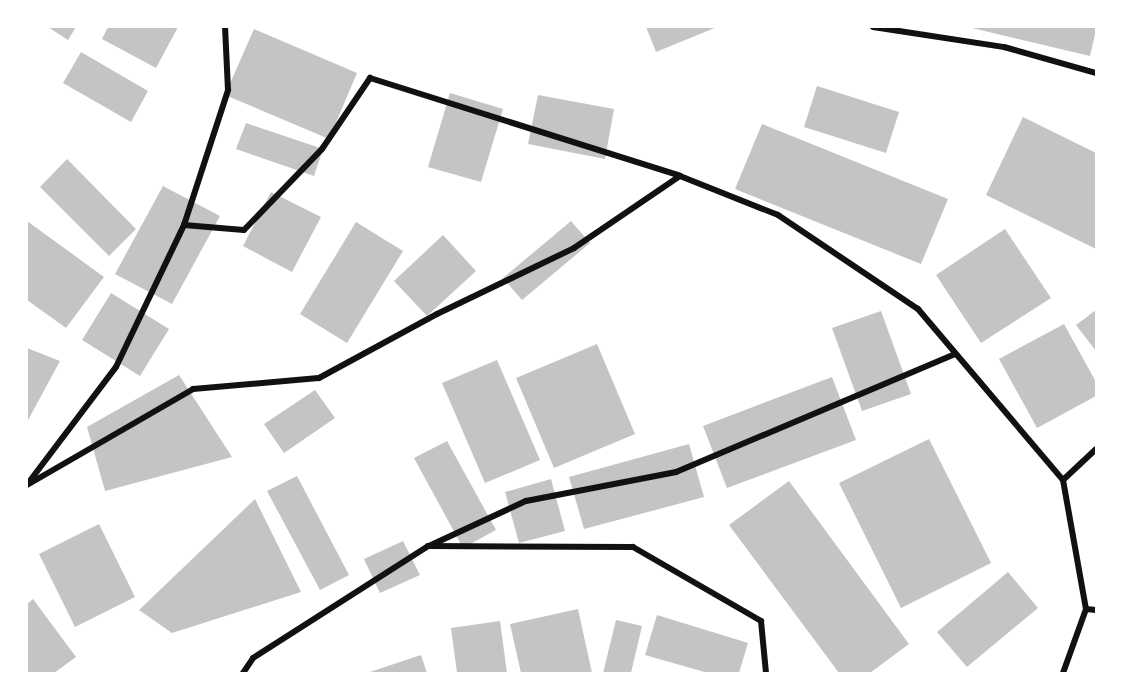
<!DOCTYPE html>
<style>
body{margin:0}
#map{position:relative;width:1123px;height:700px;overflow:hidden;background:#fff;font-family:"Work Sans",sans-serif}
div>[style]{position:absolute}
.building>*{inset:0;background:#c4c4c4}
.minor>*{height:6px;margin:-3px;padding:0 3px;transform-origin:3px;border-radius:3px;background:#111}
span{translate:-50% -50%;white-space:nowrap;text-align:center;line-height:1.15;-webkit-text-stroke:4.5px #fff;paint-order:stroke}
.frame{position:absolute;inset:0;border:28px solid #fff;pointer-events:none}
</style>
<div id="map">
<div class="building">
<div style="clip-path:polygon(48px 27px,76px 27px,68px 40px)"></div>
<div style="clip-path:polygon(108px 27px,178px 27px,156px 68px,102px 39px)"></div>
<div style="clip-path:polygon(646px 27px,717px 27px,656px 52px)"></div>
<div style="clip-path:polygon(968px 27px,1096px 27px,1096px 30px,1090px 56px)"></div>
<div style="clip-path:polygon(254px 29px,357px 73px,329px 139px,225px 95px)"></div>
<div style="clip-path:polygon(81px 52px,148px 91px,131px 122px,63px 83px)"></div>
<div style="clip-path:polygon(817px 86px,899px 112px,886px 153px,804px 127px)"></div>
<div style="clip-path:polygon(450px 93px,503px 109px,481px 182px,428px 167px)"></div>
<div style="clip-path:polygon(538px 95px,614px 109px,605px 159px,528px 144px)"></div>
<div style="clip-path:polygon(1023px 117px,1096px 153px,1096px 249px,986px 195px)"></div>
<div style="clip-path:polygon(246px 123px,323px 149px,314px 176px,236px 149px)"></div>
<div style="clip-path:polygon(762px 124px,948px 199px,921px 264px,735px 189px)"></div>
<div style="clip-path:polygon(67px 159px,136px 229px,109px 256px,40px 187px)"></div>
<div style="clip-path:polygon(163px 186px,220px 216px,172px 304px,115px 274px)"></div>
<div style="clip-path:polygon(271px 192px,321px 217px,292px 272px,243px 246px)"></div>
<div style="clip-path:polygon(27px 221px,104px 277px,66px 328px,27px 300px)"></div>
<div style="clip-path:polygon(571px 221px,590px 243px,522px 300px,503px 278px)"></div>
<div style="clip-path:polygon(356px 222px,403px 251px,347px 343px,300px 314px)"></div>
<div style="clip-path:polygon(1005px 229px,1051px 298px,981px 343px,936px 275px)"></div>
<div style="clip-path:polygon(443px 235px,476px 271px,427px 316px,394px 281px)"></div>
<div style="clip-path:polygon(111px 293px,169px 329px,140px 376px,82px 340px)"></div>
<div style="clip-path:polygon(1096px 310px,1096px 351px,1076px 325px)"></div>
<div style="clip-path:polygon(881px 311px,911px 394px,862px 411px,832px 328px)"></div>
<div style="clip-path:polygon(1064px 324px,1096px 382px,1096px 396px,1037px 428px,999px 359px)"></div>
<div style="clip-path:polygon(597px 344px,635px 434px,554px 468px,516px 378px)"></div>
<div style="clip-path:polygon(27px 348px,60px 361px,27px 422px)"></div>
<div style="clip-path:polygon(497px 360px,540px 460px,485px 483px,442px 383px)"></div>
<div style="clip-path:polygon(179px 375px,232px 457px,105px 491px,87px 427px)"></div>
<div style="clip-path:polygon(832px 377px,856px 440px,727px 488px,703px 426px)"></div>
<div style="clip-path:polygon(315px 390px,335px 418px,284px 453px,264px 424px)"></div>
<div style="clip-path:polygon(929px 439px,991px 563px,901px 608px,839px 483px)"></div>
<div style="clip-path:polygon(447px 441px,496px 530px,463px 548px,414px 458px)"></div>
<div style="clip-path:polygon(689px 444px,704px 497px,584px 529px,569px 477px)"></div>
<div style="clip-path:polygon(297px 476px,349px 575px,320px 590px,267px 491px)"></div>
<div style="clip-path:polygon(551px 479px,565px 531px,519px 543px,505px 492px)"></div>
<div style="clip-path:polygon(789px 481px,909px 644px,870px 673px,839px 673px,729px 525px)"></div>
<div style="clip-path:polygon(255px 499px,301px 592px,172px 633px,139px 610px)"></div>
<div style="clip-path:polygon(99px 524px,135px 597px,75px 627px,39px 554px)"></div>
<div style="clip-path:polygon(403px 541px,420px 575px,380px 593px,364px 559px)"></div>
<div style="clip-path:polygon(1008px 572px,1038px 608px,967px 667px,937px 632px)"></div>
<div style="clip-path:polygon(33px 599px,76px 657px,54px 673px,27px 673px,27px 604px)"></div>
<div style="clip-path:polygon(578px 609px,592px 673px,521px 673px,510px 624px)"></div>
<div style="clip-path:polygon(657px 615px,748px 643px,739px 673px,708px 673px,645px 655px)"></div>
<div style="clip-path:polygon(616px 620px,642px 626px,631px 673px,603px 673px)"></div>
<div style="clip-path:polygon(500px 621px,507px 673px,457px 673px,451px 628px)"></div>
<div style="clip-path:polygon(421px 655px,427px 673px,367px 673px)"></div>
</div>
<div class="minor">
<div style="left:873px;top:27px;width:133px;rotate:8.7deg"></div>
<div style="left:1004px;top:47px;width:96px;rotate:15.8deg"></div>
<div style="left:184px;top:225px;width:60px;rotate:4.8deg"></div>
<div style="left:244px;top:230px;width:112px;rotate:-46.1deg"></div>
<div style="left:322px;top:149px;width:86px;rotate:-55.9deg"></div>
<div style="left:370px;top:78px;width:325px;rotate:17.5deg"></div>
<div style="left:680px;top:176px;width:105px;rotate:21.7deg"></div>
<div style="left:778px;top:215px;width:169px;rotate:33.9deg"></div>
<div style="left:918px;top:309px;width:224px;rotate:49.7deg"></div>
<div style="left:1063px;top:480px;width:131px;rotate:79.9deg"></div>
<div style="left:1063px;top:480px;width:45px;rotate:-43.2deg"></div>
<div style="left:29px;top:482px;width:144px;rotate:-52.9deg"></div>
<div style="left:116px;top:367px;width:157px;rotate:-64.4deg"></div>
<div style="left:184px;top:225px;width:142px;rotate:-71.9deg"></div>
<div style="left:228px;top:90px;width:63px;rotate:-92.7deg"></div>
<div style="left:27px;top:485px;width:192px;rotate:-30deg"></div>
<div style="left:193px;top:389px;width:126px;rotate:-5deg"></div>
<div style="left:319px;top:378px;width:134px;rotate:-28.5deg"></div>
<div style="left:437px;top:314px;width:152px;rotate:-25.7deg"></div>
<div style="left:574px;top:248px;width:128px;rotate:-34.2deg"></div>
<div style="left:431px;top:545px;width:105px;rotate:-24.9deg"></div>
<div style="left:526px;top:501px;width:153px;rotate:-10.9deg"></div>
<div style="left:676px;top:472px;width:303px;rotate:-22.9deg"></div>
<div style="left:243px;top:673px;width:18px;rotate:-56deg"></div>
<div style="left:253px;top:658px;width:208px;rotate:-32.6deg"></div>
<div style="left:428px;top:546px;width:205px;rotate:0.3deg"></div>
<div style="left:633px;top:547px;width:148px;rotate:30deg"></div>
<div style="left:761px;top:621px;width:52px;rotate:84.5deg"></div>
<div style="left:1063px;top:673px;width:68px;rotate:-70.2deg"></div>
<div style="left:1086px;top:609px;width:10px;rotate:6deg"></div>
</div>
<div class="frame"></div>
</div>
